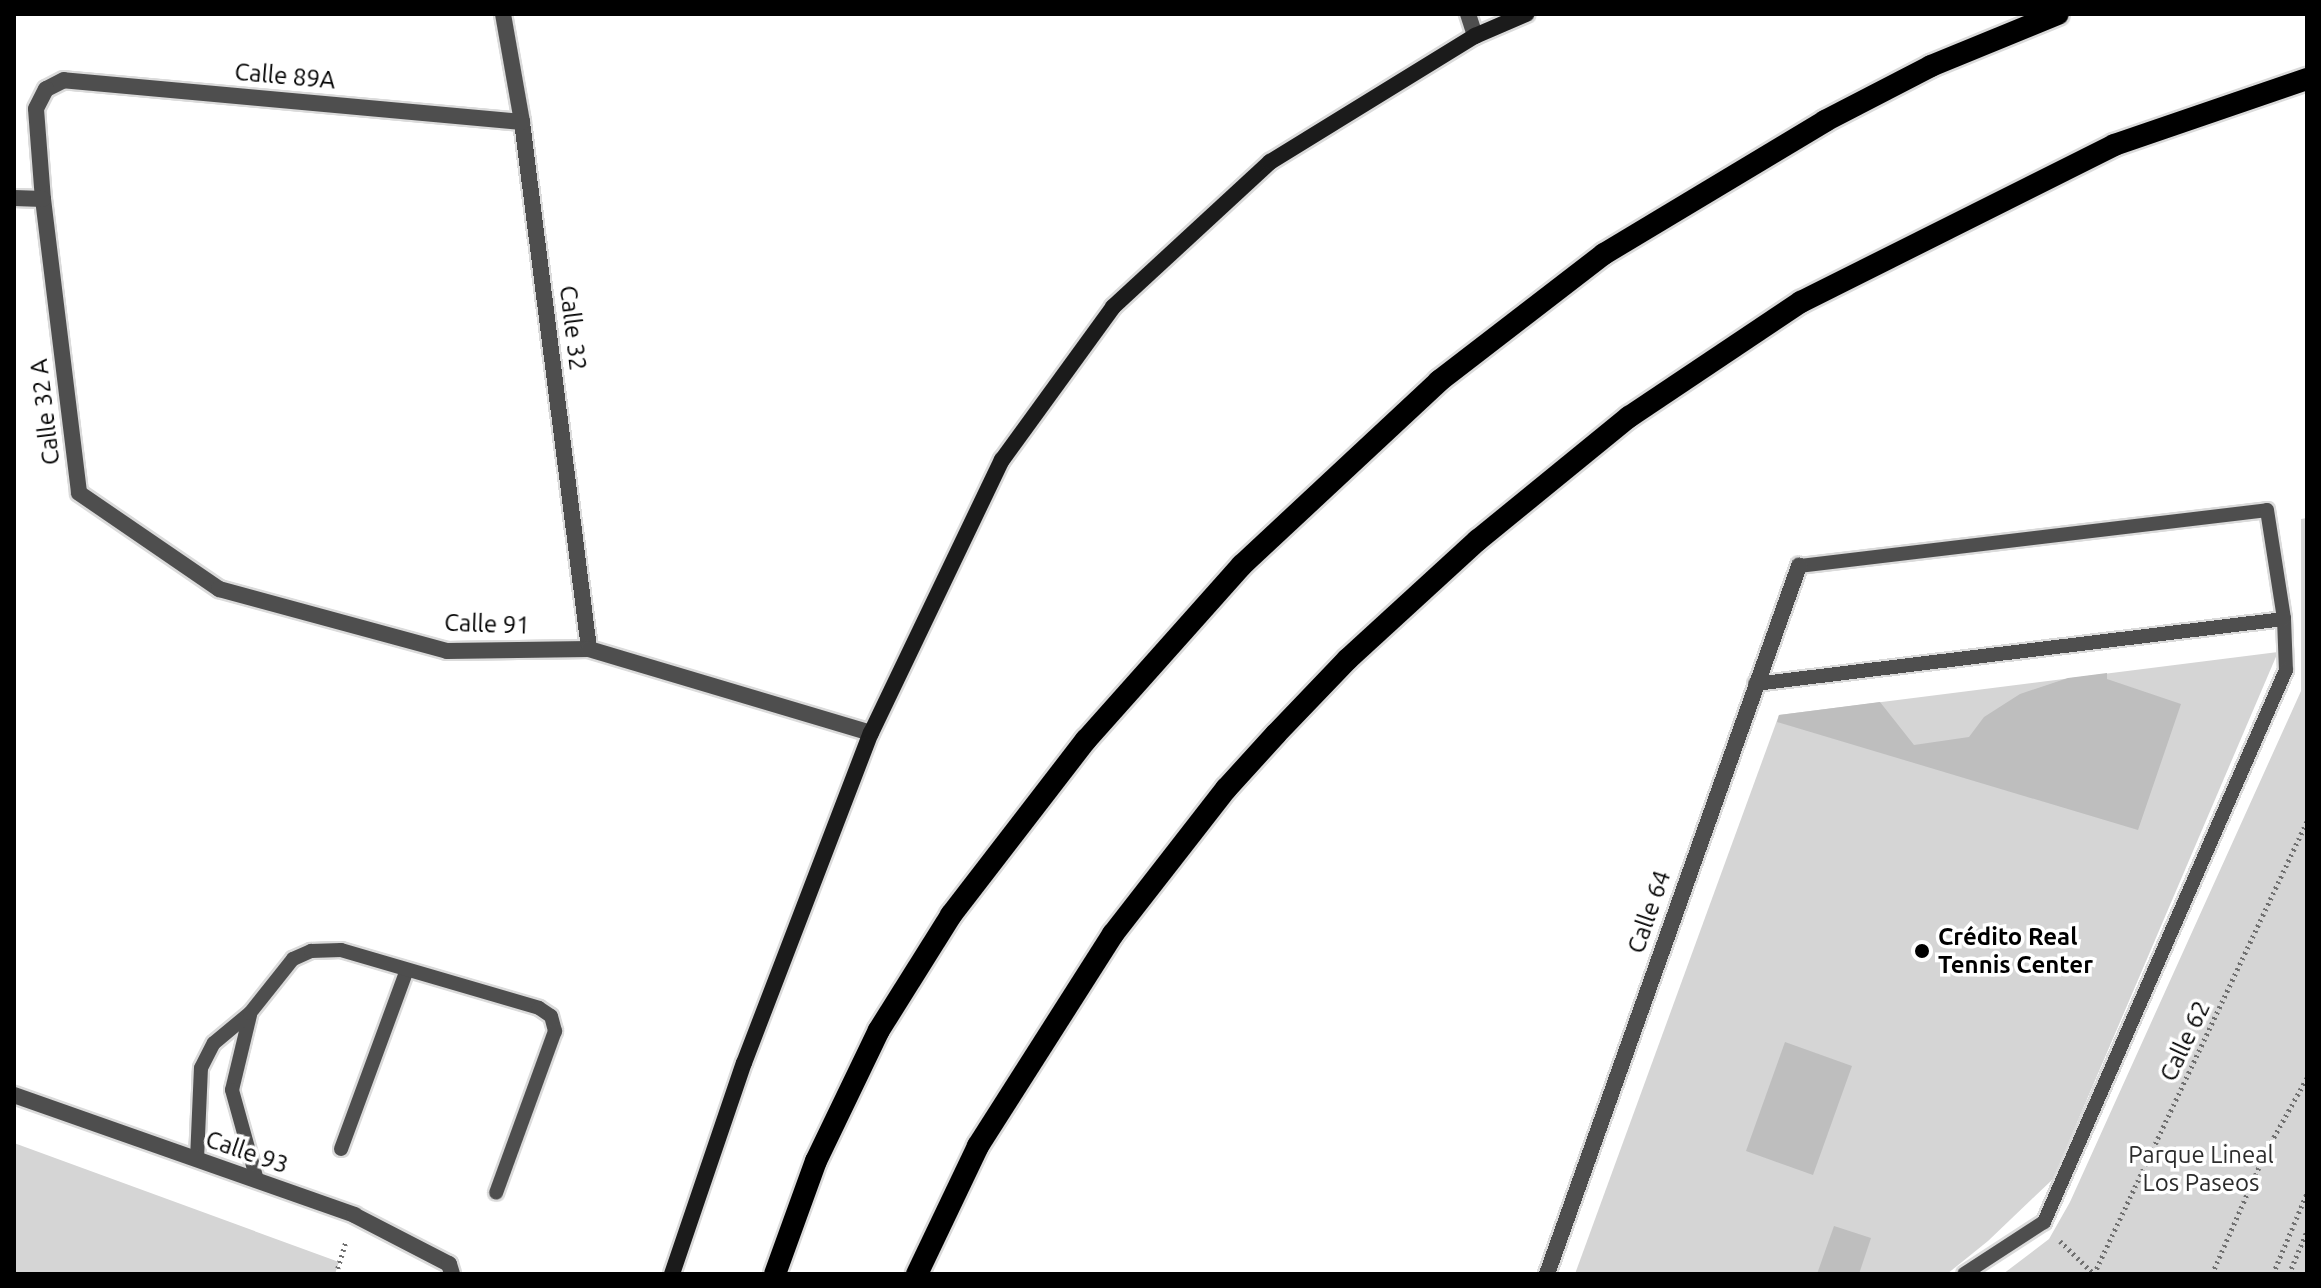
<!DOCTYPE html>
<meta charset="utf-8">
<style>
body{margin:0}
#map{position:relative;width:2321px;height:1288px;overflow:hidden;background:#fff;font-family:Ubuntu,sans-serif}
div>[style]{position:absolute}
.green>*{inset:0;background:#d5d5d5}
.building>*{inset:0;background:#bebebe}
.path>*{height:5px;margin-top:-2.5px;transform-origin:0;background:repeating-linear-gradient(90deg,#707070 0 2px,transparent 0 6px)}
.roads{filter:drop-shadow(2px 0 #dbdbdb) drop-shadow(-2px 0 #dbdbdb) drop-shadow(0 2px #dbdbdb) drop-shadow(0 -2px #dbdbdb)}
.service>*{height:14px;margin:-7px;padding:0 7px;transform-origin:7px;border-radius:7px;background:#4e4e4e}
.minor>*{height:16px;margin:-8px;padding:0 8px;transform-origin:8px;border-radius:8px;background:#4e4e4e}
.secondary>*{height:16px;margin:-8px;padding:0 8px;transform-origin:8px;border-radius:8px;background:#1b1b1b}
.trunk>*{height:22px;margin:-11px;padding:0 11px;transform-origin:11px;border-radius:11px;background:#000}
.dots>*{width:22px;height:22px;translate:-50% -50%;box-sizing:border-box;border:4px solid #fff;border-radius:50%}
span{translate:-50% -50%;white-space:nowrap;text-align:center;line-height:1.15;-webkit-text-stroke:7px #fff;paint-order:stroke}
.street-label{font-size:24px;color:#000}
.poi-label{font-size:24px;color:#000;font-weight:700}
.left{translate:0 -50%;text-align:left}
.park-label{font-size:24px;color:#2c2c2c}
.frame{position:absolute;inset:0;border:16px solid #000;pointer-events:none}
</style>
<div id="map">
<div class="green">
<div style="clip-path:polygon(2307px 518px,2307px 1274px,2003px 1274px,2049px 1239px,2070px 1202px,2301px 691px,2301px 519px)"></div>
<div style="clip-path:polygon(2278px 652px,2053px 1179px,1988px 1241px,1947px 1274px,1575px 1274px,1779px 715px)"></div>
<div style="clip-path:polygon(14px 1143px,339px 1262px,335px 1274px,14px 1274px)"></div>
</div>
<div class="building">
<div style="clip-path:polygon(2107px 673px,2107px 679px,2181px 704px,2138px 830px,1777px 722px,1779px 715px,1880px 702px,1914px 745px,1969px 737px,1984px 717px,2020px 694px,2068px 678px)"></div>
<div style="clip-path:polygon(1785px 1042px,1852px 1066px,1813px 1175px,1746px 1151px)"></div>
<div style="clip-path:polygon(1834px 1226px,1871px 1238px,1859px 1274px,1817px 1274px)"></div>
</div>
<div class="path">
<div style="left:2060px;top:1241px;width:47px;rotate:44.1deg"></div>
<div style="left:336px;top:1274px;width:34px;rotate:-73deg"></div>
<div style="left:2094px;top:1274px;width:500px;rotate:-64.8deg"></div>
<div style="left:2212px;top:1274px;width:132px;rotate:-66.3deg"></div>
<div style="left:2265px;top:1153px;width:86px;rotate:-60.8deg"></div>
<div style="left:2273px;top:1274px;width:88px;rotate:-67.2deg"></div>
<div style="left:2289px;top:1274px;width:47px;rotate:-67.3deg"></div>
</div>
<div class="roads">
<div class="service">
<div style="left:1799px;top:566px;width:471px;rotate:-6.8deg"></div>
<div style="left:2267px;top:510px;width:110px;rotate:81.1deg"></div>
<div style="left:2284px;top:619px;width:51px;rotate:87.8deg"></div>
<div style="left:2286px;top:670px;width:603px;rotate:113.67deg"></div>
<div style="left:2044px;top:1222px;width:95px;rotate:147deg"></div>
<div style="left:1755px;top:684px;width:533px;rotate:-7.01deg"></div>
<div style="left:250px;top:1015px;width:77px;rotate:103.5deg"></div>
<div style="left:232px;top:1090px;width:93px;rotate:74.5deg"></div>
<div style="left:341px;top:1149px;width:191px;rotate:-69.8deg"></div>
<div style="left:197px;top:1159px;width:91px;rotate:-87.5deg"></div>
<div style="left:201px;top:1068px;width:28px;rotate:-63deg"></div>
<div style="left:214px;top:1043px;width:47px;rotate:-39.8deg"></div>
<div style="left:250px;top:1013px;width:69px;rotate:-51.5deg"></div>
<div style="left:293px;top:959px;width:20px;rotate:-24deg"></div>
<div style="left:311px;top:951px;width:30px;rotate:-2deg"></div>
<div style="left:341px;top:950px;width:206px;rotate:16.3deg"></div>
<div style="left:539px;top:1008px;width:14px;rotate:34deg"></div>
<div style="left:551px;top:1016px;width:16px;rotate:75deg"></div>
<div style="left:555px;top:1031px;width:172px;rotate:110deg"></div>
</div>
<div class="minor">
<div style="left:503px;top:14px;width:110px;rotate:80deg"></div>
<div style="left:522px;top:122px;width:531px;rotate:82.75deg"></div>
<div style="left:1468px;top:14px;width:23px;rotate:72deg"></div>
<div style="left:522px;top:122px;width:460px;rotate:-174.8deg"></div>
<div style="left:64px;top:80px;width:20px;rotate:153deg"></div>
<div style="left:46px;top:89px;width:22px;rotate:117deg"></div>
<div style="left:36px;top:109px;width:90px;rotate:85.6deg"></div>
<div style="left:43px;top:199px;width:296px;rotate:83deg"></div>
<div style="left:79px;top:493px;width:170px;rotate:34.4deg"></div>
<div style="left:219px;top:589px;width:236px;rotate:15.2deg"></div>
<div style="left:447px;top:651px;width:142px;rotate:-0.8deg"></div>
<div style="left:589px;top:649px;width:294px;rotate:16.6deg"></div>
<div style="left:14px;top:198px;width:29px;rotate:2deg"></div>
<div style="left:14px;top:1095px;width:361px;rotate:19.4deg"></div>
<div style="left:354px;top:1215px;width:107px;rotate:27.3deg"></div>
<div style="left:449px;top:1264px;width:10px;rotate:73deg"></div>
<div style="left:1547px;top:1274px;width:752px;rotate:-70.41deg"></div>
</div>
<div class="secondary">
<div style="left:672px;top:1274px;width:223px;rotate:-71.2deg"></div>
<div style="left:744px;top:1063px;width:354px;rotate:-69deg"></div>
<div style="left:871px;top:733px;width:303px;rotate:-64.4deg"></div>
<div style="left:1002px;top:460px;width:189px;rotate:-54deg"></div>
<div style="left:1113px;top:307px;width:214px;rotate:-42.7deg"></div>
<div style="left:1270px;top:162px;width:241px;rotate:-31.6deg"></div>
<div style="left:1475px;top:36px;width:56px;rotate:-23.3deg"></div>
</div>
<div class="trunk">
<div style="left:775px;top:1274px;width:120px;rotate:-70.1deg"></div>
<div style="left:816px;top:1161px;width:145px;rotate:-64.3deg"></div>
<div style="left:879px;top:1030px;width:136px;rotate:-57.9deg"></div>
<div style="left:951px;top:915px;width:221px;rotate:-52.4deg"></div>
<div style="left:1086px;top:740px;width:234px;rotate:-48.3deg"></div>
<div style="left:1242px;top:565px;width:270px;rotate:-43deg"></div>
<div style="left:1439px;top:381px;width:208px;rotate:-37.6deg"></div>
<div style="left:1604px;top:254px;width:258px;rotate:-31deg"></div>
<div style="left:1825px;top:121px;width:119px;rotate:-27.4deg"></div>
<div style="left:1931px;top:66px;width:137px;rotate:-22.3deg"></div>
<div style="left:917px;top:1274px;width:142px;rotate:-64.5deg"></div>
<div style="left:978px;top:1146px;width:251px;rotate:-57.5deg"></div>
<div style="left:1113px;top:934px;width:184px;rotate:-52.1deg"></div>
<div style="left:1226px;top:789px;width:74px;rotate:-47.7deg"></div>
<div style="left:1276px;top:734px;width:104px;rotate:-46.2deg"></div>
<div style="left:1348px;top:659px;width:176px;rotate:-42.5deg"></div>
<div style="left:1478px;top:540px;width:195px;rotate:-39.2deg"></div>
<div style="left:1629px;top:417px;width:207px;rotate:-33.8deg"></div>
<div style="left:1801px;top:302px;width:350px;rotate:-26.6deg"></div>
<div style="left:2114px;top:145px;width:204px;rotate:-18.9deg"></div>
</div>
</div>
<div class="dots">
<div style="left:1922px;top:951px;background:#000"></div>
</div>
<div class="street-label">
<span style="left:285px;top:76px;rotate:5deg">Calle 89A</span>
<span style="left:573px;top:328px;rotate:83deg">Calle 32</span>
<span style="left:45px;top:412px;rotate:-97deg">Calle 32 A</span>
<span style="left:487px;top:624px;rotate:2deg">Calle 91</span>
<span style="left:1649px;top:912px;rotate:-71deg">Calle 64</span>
<span style="left:2185px;top:1041px;rotate:-65deg">Calle 62</span>
<span style="left:247px;top:1152px;rotate:19deg">Calle 93</span>
</div>
<div class="poi-label">
<span class="left" style="left:1938px;top:951px">Crédito Real<br>Tennis Center</span>
</div>
<div class="park-label">
<span style="left:2201px;top:1169px">Parque Lineal<br>Los Paseos</span>
</div>
<div class="frame"></div>
</div>
